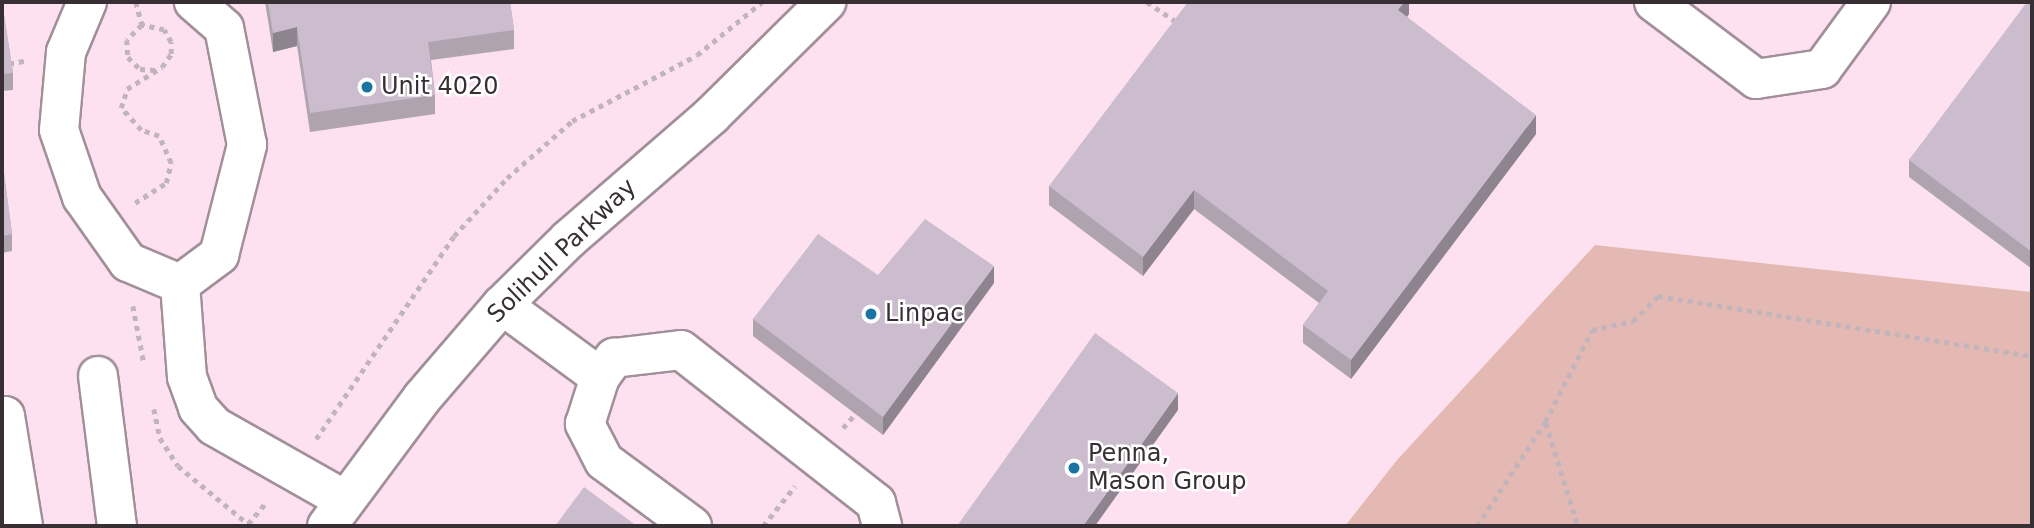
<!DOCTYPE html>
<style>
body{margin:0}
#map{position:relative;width:2034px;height:528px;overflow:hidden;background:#fff2f9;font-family:"DejaVu Sans",sans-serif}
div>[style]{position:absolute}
.built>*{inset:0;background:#fde1f0}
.green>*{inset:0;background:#e4b9b4}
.path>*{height:4.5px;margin-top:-2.25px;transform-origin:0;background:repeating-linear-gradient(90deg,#c1b5bb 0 5px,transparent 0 10px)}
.roads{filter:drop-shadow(2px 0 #a18f99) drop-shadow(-2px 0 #a18f99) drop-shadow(0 2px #a18f99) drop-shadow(0 -2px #a18f99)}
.minor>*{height:38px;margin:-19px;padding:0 19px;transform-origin:19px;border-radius:19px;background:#fff}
.wall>*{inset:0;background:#afa3b0}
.shaded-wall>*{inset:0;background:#8e8490}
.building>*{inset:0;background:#cbbdcd}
.dots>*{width:19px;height:19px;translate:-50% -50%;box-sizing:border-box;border:4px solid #fff;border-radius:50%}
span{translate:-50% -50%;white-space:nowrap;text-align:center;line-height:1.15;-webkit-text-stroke:5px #fff;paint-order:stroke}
.poi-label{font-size:24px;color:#372f33}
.left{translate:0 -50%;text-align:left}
.street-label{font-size:24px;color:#372f33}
.frame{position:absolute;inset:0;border:4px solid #372f33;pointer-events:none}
</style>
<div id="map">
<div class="built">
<div style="clip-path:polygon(2px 2px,2032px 2px,2032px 292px,1595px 245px,1397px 460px,1345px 526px,2px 526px)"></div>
</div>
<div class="green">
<div style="clip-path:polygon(1595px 245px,2032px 292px,2032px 526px,1345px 526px,1397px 460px)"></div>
</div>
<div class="path">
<div style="left:136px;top:2px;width:24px;rotate:75deg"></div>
<div style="left:1147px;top:2px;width:37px;rotate:34deg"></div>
<div style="left:9px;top:64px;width:19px;rotate:-12deg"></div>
<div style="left:135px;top:203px;width:37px;rotate:-33deg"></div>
<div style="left:166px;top:183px;width:21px;rotate:-76deg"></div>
<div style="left:171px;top:163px;width:30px;rotate:-114deg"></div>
<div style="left:159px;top:136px;width:19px;rotate:-162deg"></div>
<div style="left:141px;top:130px;width:30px;rotate:-132deg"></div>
<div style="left:121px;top:108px;width:20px;rotate:-72deg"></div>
<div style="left:127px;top:89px;width:41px;rotate:-32.2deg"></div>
<div style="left:162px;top:67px;width:16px;rotate:-55deg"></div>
<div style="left:171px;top:54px;width:12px;rotate:-90deg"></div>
<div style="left:171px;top:42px;width:14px;rotate:-120deg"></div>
<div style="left:164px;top:30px;width:23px;rotate:-167deg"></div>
<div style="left:142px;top:25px;width:21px;rotate:135deg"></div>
<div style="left:127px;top:40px;width:17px;rotate:87deg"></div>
<div style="left:128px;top:57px;width:17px;rotate:45deg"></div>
<div style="left:140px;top:69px;width:15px;rotate:4deg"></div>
<div style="left:133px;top:306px;width:58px;rotate:79.1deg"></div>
<div style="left:154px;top:409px;width:30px;rotate:78deg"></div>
<div style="left:160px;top:438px;width:33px;rotate:57deg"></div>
<div style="left:178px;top:466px;width:91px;rotate:39.6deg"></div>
<div style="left:248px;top:524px;width:30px;rotate:-50deg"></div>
<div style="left:1546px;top:423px;width:108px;rotate:72.7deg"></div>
<div style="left:843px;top:428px;width:18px;rotate:-49deg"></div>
<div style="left:316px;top:439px;width:245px;rotate:-55.8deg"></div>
<div style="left:454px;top:236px;width:79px;rotate:-47.6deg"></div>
<div style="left:507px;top:178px;width:86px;rotate:-41.2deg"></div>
<div style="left:572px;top:121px;width:141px;rotate:-27.8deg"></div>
<div style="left:697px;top:55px;width:84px;rotate:-39.2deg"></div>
<div style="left:763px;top:526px;width:51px;rotate:-51.3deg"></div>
<div style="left:1477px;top:526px;width:124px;rotate:-56.8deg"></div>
<div style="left:1545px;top:422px;width:103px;rotate:-62.9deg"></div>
<div style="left:1592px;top:330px;width:42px;rotate:-12.4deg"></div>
<div style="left:1633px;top:321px;width:35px;rotate:-45deg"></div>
<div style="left:1658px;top:296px;width:379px;rotate:9.1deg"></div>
</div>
<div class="roads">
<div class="minor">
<div style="left:87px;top:2px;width:54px;rotate:112.8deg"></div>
<div style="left:66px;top:52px;width:78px;rotate:95.1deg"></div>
<div style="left:59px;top:130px;width:71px;rotate:71.1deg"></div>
<div style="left:82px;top:197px;width:80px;rotate:54.7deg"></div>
<div style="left:128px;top:262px;width:56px;rotate:22.9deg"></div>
<div style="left:1654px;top:2px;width:128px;rotate:37deg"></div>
<div style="left:1756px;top:79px;width:67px;rotate:-8.6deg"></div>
<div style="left:1822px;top:69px;width:83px;rotate:-53.8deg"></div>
<div style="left:180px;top:284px;width:49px;rotate:-36.6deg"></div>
<div style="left:219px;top:255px;width:114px;rotate:-75.7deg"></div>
<div style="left:247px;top:145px;width:119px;rotate:-101.1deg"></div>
<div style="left:224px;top:28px;width:40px;rotate:-139deg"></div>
<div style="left:180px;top:284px;width:93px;rotate:85.7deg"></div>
<div style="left:187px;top:377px;width:33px;rotate:70deg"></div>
<div style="left:198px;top:408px;width:24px;rotate:48deg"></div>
<div style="left:214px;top:426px;width:148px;rotate:29.5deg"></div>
<div style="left:502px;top:305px;width:122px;rotate:36.3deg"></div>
<div style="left:98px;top:376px;width:151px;rotate:82.8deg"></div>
<div style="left:2px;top:417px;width:3px;rotate:-18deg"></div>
<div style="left:5px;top:416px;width:111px;rotate:80.7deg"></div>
<div style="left:327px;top:526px;width:159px;rotate:-53.4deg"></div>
<div style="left:422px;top:398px;width:123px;rotate:-49.3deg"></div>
<div style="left:502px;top:305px;width:94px;rotate:-44.6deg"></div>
<div style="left:569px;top:239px;width:189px;rotate:-40.9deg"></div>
<div style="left:712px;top:115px;width:161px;rotate:-44.7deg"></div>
<div style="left:692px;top:526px;width:109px;rotate:-143.5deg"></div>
<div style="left:604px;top:461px;width:42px;rotate:-117.2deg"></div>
<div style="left:585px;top:424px;width:49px;rotate:-72.3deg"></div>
<div style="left:600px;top:377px;width:24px;rotate:-54deg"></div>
<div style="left:614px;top:358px;width:67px;rotate:-6.8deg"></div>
<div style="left:681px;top:350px;width:248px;rotate:38.1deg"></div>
<div style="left:876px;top:503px;width:24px;rotate:75deg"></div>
</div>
</div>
<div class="wall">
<div style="clip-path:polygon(2px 2px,13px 73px,13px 90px,2px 91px)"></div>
<div style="clip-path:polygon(265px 2px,510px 2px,514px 30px,514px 49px,431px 60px,435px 95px,435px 114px,310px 132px,297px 46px,273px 52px)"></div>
<div style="clip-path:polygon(1409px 2px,1409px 14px,1407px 17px,1536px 134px,1351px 379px,1303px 343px,1303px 325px,1319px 303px,1194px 209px,1143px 276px,1049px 205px,1049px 186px)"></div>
<div style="clip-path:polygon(2032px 2px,2032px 269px,1909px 177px,1909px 160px)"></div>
<div style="clip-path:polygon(2px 158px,12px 234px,12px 251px,2px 253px)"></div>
<div style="clip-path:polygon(994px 283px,883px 435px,753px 336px,753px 319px)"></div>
</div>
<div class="shaded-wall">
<div style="clip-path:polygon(1404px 2px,1409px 2px,1409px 14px,1398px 29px,1398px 10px)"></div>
<div style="clip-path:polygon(297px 27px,297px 46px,273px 52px,273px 33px)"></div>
<div style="clip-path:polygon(1536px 115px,1536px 134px,1351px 379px,1351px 360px)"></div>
<div style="clip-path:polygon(1194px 190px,1194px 209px,1143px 276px,1143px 257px)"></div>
<div style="clip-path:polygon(994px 266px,994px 283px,883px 435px,883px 417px)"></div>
<div style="clip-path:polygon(1178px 393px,1178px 410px,1095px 526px,1083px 526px)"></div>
</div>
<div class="building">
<div style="clip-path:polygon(2px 2px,13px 73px,2px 74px)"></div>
<div style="clip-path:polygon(268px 2px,510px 2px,514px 30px,428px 42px,435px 95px,310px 113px,297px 27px,273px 33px)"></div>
<div style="clip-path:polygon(1188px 2px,1404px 2px,1398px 10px,1536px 115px,1351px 360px,1303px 325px,1328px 291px,1194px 190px,1143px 257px,1049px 186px)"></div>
<div style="clip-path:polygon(2027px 2px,2032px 2px,2032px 252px,1909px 160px)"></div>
<div style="clip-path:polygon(2px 158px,12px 234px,2px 236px)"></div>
<div style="clip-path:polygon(925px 219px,994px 266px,883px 417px,753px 319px,818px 234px,878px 275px)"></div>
<div style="clip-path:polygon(1095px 333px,1178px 393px,1083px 526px,957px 526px)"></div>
<div style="clip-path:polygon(584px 487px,637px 526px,555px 526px)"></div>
</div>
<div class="dots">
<div style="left:367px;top:87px;background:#1a74a3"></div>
<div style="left:871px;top:314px;background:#1a74a3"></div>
<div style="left:1074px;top:468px;background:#1a74a3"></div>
</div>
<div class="poi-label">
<span class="left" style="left:381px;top:87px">Unit 4020</span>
<span class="left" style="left:885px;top:314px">Linpac</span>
<span class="left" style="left:1088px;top:468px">Penna,<br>Mason Group</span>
</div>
<div class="street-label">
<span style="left:562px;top:251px;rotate:-44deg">Solihull Parkway</span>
</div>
<div class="frame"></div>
</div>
